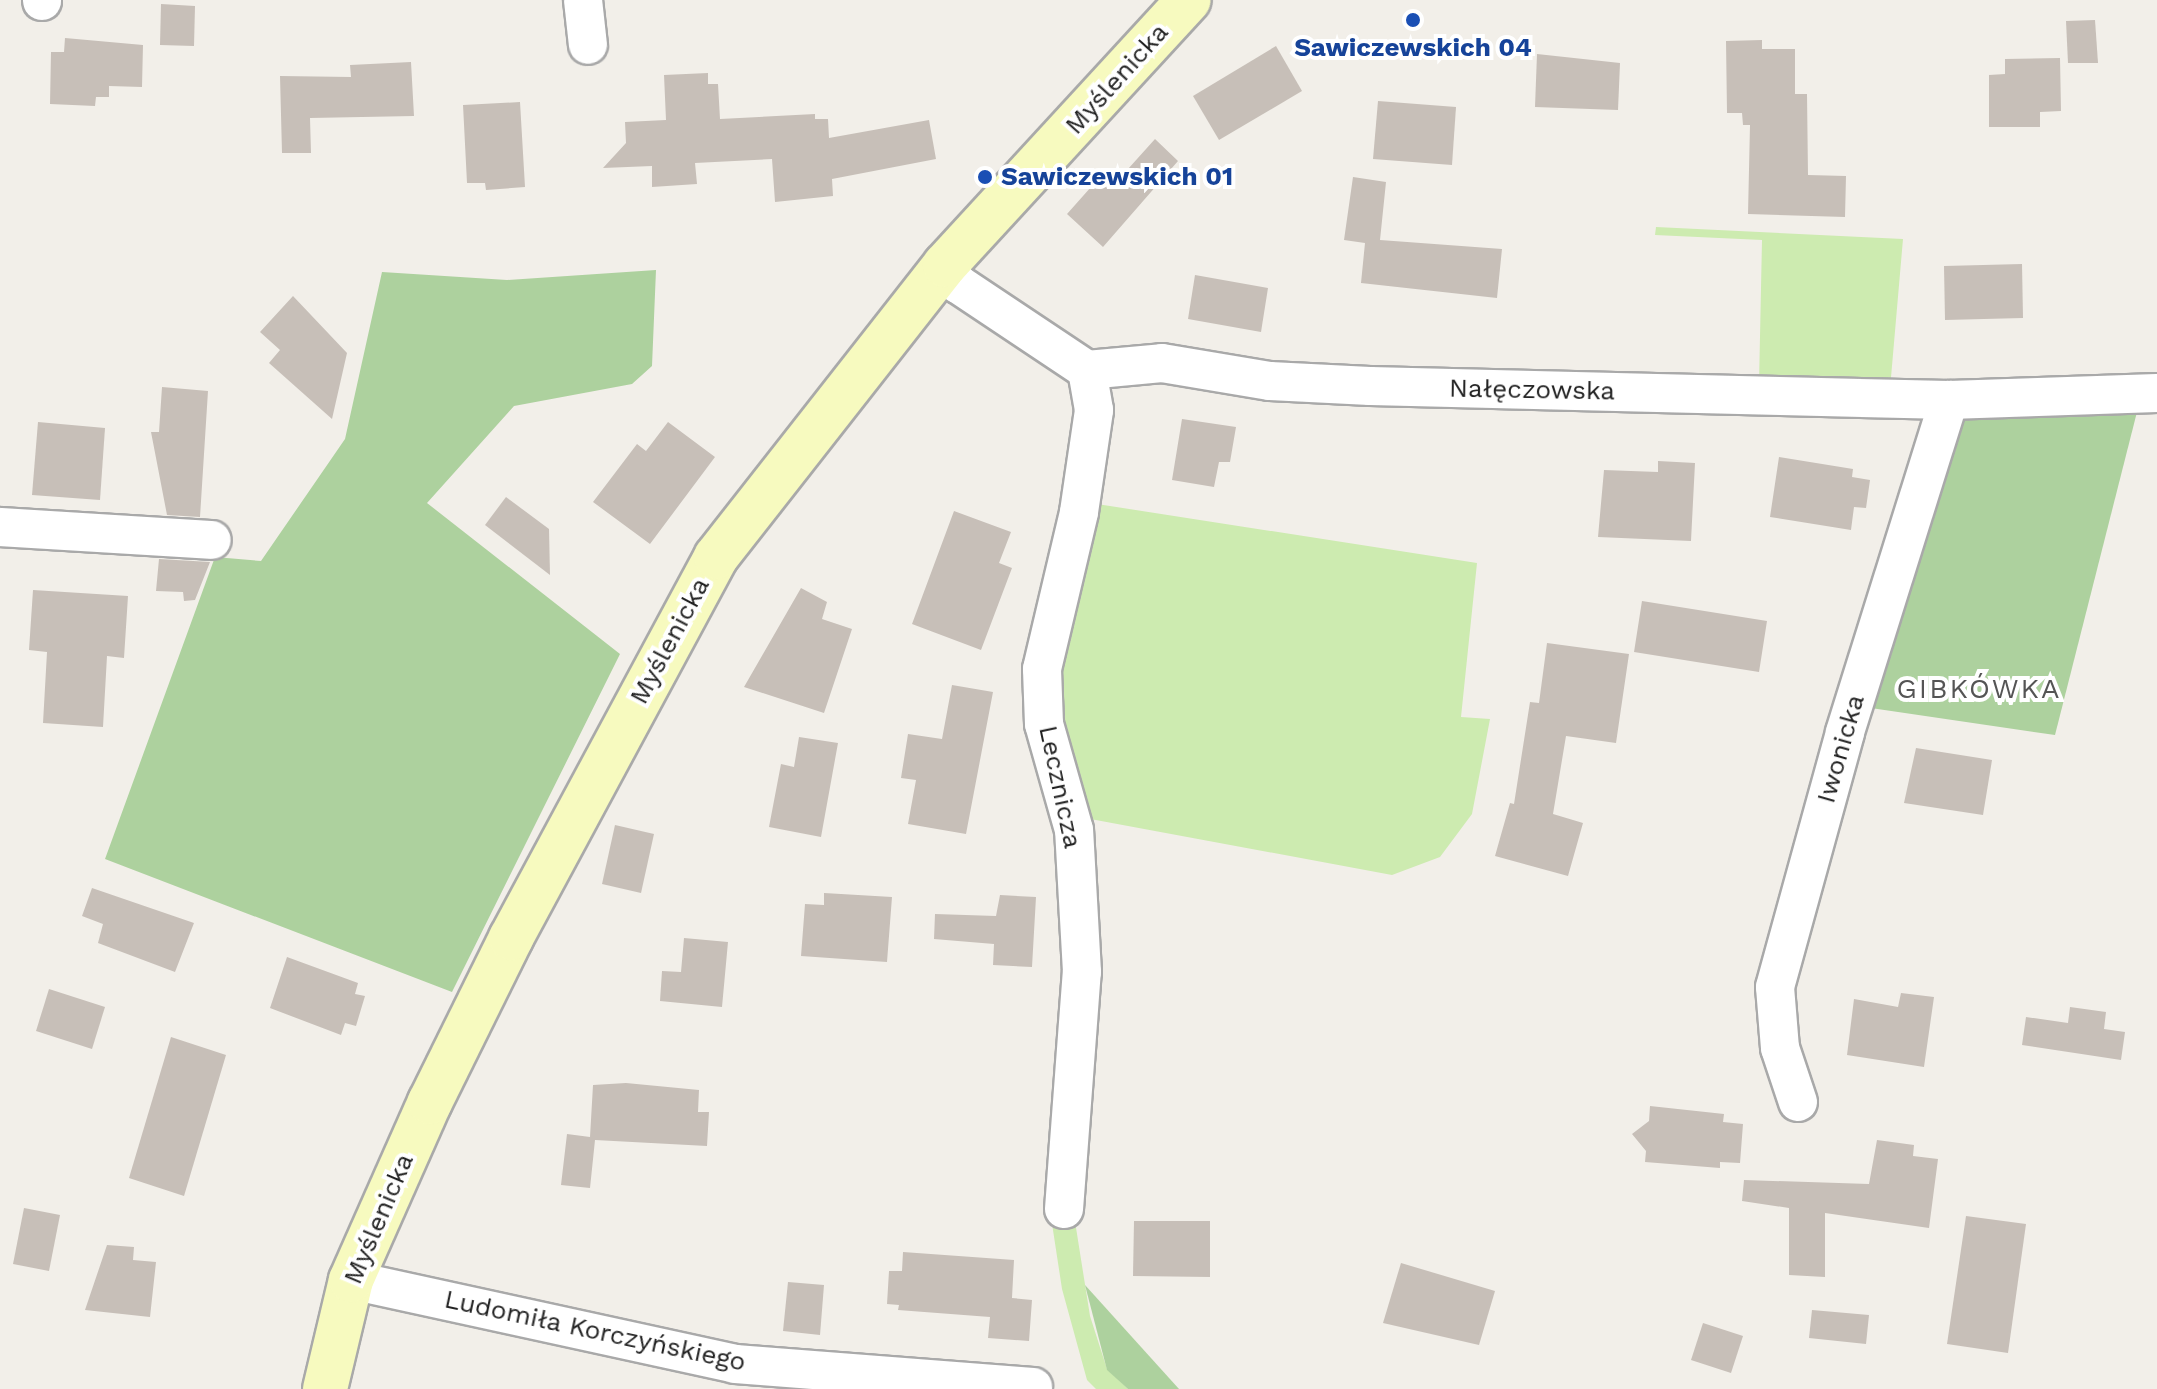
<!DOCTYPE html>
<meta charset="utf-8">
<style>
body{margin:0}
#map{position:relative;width:2157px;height:1389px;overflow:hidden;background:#f2efe9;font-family:"Work Sans",sans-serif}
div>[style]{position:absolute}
.grass>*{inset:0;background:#cdebb0}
.forest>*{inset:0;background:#add19e}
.building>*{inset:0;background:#c7bfb8}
.roads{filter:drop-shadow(2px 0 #a9a9a9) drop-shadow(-2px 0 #a9a9a9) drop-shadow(0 2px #a9a9a9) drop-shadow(0 -2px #a9a9a9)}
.street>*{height:38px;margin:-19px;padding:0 19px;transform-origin:19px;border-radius:19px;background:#fff}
.secondary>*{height:44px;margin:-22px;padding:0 22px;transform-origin:22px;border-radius:22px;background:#f7fabf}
.dots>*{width:22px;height:22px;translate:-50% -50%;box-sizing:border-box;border:4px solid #fff;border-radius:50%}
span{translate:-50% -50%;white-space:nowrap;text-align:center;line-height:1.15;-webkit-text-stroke:8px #fff;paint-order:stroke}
.transit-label{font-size:26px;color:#164399;font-weight:700}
.left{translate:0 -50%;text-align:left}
.street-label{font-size:26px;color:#222}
.neighbourhood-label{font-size:28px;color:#555;letter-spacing:2px}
</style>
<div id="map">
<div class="grass">
<div style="clip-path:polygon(1656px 227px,1903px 239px,1890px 389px,1759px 385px,1762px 240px,1655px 235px)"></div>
<div style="clip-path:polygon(1097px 504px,1477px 563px,1461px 717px,1490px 719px,1472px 814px,1440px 857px,1392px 875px,1085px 818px,1068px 761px,1055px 676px)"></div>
<div style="clip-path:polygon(1074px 1215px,1090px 1316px,1107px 1369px,1128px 1389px,1096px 1389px,1087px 1380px,1062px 1289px,1051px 1217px)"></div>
</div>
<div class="forest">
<div style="clip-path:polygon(656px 270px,652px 366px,632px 384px,514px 406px,427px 503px,620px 654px,452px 992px,105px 859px,215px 557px,261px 561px,345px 439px,382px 272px,507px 280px)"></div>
<div style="clip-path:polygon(2138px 408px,2055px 735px,1864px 707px,1965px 413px)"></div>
<div style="clip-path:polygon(1085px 1285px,1179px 1389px,1128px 1389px,1107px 1370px)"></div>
</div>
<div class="building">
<div style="clip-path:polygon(161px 4px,195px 6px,194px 46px,160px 45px)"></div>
<div style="clip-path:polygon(2095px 20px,2098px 63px,2068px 63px,2066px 21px)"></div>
<div style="clip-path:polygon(65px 38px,143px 45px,142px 87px,109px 86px,109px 97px,96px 97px,95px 106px,50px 104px,51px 52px,64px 52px)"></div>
<div style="clip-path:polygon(1762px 40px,1762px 49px,1795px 49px,1795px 94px,1807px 94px,1808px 175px,1846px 176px,1845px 217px,1748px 214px,1750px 125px,1743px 125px,1742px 113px,1727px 113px,1726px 41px)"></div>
<div style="clip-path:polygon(1276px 46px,1302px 91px,1219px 140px,1193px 96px)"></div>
<div style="clip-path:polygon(1537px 54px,1620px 63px,1618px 110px,1535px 107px)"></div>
<div style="clip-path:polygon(2060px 58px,2061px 111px,2040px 112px,2040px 127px,1989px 127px,1989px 75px,2005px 74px,2005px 59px)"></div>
<div style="clip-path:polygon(411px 62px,414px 116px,310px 118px,311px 153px,282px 153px,280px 76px,351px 77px,350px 65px)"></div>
<div style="clip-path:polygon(708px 73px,708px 84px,718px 84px,720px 119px,815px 114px,815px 119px,828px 119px,829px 138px,929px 120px,936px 159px,832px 179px,833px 196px,775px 202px,772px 159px,695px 163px,697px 184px,652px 187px,652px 166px,603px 168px,626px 143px,625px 122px,666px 120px,664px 75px)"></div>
<div style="clip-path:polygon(1378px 101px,1456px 107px,1452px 165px,1373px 159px)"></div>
<div style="clip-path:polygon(520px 102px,525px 187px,486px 190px,485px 183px,467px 183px,463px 105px)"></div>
<div style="clip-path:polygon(1155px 139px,1178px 161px,1103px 247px,1067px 214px,1107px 169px,1119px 179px)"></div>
<div style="clip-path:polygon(1353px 177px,1386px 182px,1380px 240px,1502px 249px,1497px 298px,1361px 283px,1365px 243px,1344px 240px)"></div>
<div style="clip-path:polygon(2022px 264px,2023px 318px,1945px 320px,1944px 266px)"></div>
<div style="clip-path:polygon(1195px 275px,1268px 288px,1261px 332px,1188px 319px)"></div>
<div style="clip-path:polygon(293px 296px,347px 353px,332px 419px,269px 363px,280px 350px,260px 332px)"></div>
<div style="clip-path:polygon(162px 387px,208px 391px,200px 517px,167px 515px,151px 432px,159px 432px)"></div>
<div style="clip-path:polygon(1182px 419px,1236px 427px,1230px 462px,1219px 462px,1214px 487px,1172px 480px)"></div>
<div style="clip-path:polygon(38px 422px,105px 428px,100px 500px,32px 495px)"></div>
<div style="clip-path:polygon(668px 422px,715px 457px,650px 544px,593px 502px,637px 444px,646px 451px)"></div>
<div style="clip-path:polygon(1779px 457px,1853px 469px,1852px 477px,1870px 480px,1866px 508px,1854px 507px,1851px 530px,1770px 517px)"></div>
<div style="clip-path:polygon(1658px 461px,1695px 463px,1691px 541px,1598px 537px,1604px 470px,1658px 472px)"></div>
<div style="clip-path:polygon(506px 497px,549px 529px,550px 575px,485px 525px)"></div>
<div style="clip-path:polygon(954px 511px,1011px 532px,999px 563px,1012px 568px,981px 650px,912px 624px)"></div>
<div style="clip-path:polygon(159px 559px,210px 562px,195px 600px,184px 601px,183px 592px,156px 591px)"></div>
<div style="clip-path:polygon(801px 588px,827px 602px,822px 619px,852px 629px,824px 713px,744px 687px)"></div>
<div style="clip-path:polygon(33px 590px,128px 596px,124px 658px,107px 656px,103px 727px,43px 723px,47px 652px,29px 650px)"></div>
<div style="clip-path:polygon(1642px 601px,1767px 621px,1759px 672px,1634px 652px)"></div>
<div style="clip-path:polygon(1547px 643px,1629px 654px,1616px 743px,1566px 736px,1553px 814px,1583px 823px,1568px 876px,1495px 856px,1510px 803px,1514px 804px,1530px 702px,1539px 703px)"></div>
<div style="clip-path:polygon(952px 685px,993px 692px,966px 834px,908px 824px,916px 780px,901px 778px,908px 734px,942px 739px)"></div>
<div style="clip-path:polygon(799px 737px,838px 743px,821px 837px,769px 827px,781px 764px,794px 767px)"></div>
<div style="clip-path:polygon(1916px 748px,1992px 760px,1983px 815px,1904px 803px)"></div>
<div style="clip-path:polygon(615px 825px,654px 834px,641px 893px,602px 884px)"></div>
<div style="clip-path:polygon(92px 888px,194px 923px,175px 972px,98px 943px,103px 924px,82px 916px)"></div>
<div style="clip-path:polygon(824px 893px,892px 897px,887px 962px,801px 956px,805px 904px,824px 905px)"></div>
<div style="clip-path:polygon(1000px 895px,1036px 897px,1032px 967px,993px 965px,994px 944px,934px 939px,935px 914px,996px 916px)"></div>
<div style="clip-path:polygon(684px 938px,728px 942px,722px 1007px,660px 1001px,662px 971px,681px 972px)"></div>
<div style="clip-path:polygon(287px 957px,358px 983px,355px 994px,365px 996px,356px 1026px,345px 1023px,341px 1035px,270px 1008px)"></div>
<div style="clip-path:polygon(49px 989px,105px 1007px,92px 1049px,36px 1031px)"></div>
<div style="clip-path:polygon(1901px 993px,1934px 997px,1924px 1067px,1847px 1055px,1854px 999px,1898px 1007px)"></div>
<div style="clip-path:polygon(2070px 1007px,2106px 1012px,2104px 1029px,2125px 1032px,2121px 1060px,2022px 1045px,2026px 1017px,2068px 1023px)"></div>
<div style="clip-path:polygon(171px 1037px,226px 1055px,184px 1196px,129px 1178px)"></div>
<div style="clip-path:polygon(626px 1083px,699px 1090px,698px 1112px,709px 1112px,707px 1146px,595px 1140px,590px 1188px,561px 1185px,567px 1134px,590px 1137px,593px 1085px)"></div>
<div style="clip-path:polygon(1650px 1106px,1724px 1114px,1723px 1122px,1743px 1124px,1740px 1163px,1720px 1162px,1720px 1168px,1645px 1162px,1646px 1151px,1632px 1134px,1649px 1121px)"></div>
<div style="clip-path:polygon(1877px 1140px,1914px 1145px,1913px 1156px,1938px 1159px,1929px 1228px,1825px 1213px,1825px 1277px,1789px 1275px,1789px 1208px,1742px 1201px,1744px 1180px,1869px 1184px)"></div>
<div style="clip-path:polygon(24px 1208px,60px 1215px,49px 1271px,13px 1264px)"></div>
<div style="clip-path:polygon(1966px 1216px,2026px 1224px,2008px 1353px,1947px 1344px)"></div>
<div style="clip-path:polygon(1134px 1221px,1210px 1221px,1210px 1277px,1133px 1276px)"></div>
<div style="clip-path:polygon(107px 1245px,134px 1247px,133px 1260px,156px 1262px,150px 1317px,85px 1310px)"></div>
<div style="clip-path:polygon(903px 1252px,1014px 1260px,1012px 1298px,1032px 1300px,1029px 1341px,988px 1338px,990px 1317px,898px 1310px,899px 1305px,887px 1304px,889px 1271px,902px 1271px)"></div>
<div style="clip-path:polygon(1401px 1263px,1495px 1291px,1479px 1345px,1383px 1323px)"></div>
<div style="clip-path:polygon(788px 1282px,824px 1285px,820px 1335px,783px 1331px)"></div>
<div style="clip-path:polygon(1812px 1310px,1869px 1315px,1866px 1344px,1809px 1338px)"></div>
<div style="clip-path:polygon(1703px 1323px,1743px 1336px,1731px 1373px,1691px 1360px)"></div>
</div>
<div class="roads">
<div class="street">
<div style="left:42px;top:0;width:1px;rotate:90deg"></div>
<div style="left:583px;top:0;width:45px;rotate:83.7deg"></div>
<div style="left:945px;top:265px;width:23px;rotate:56deg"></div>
<div style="left:958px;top:284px;width:155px;rotate:33.7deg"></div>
<div style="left:1087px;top:370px;width:75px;rotate:-5.3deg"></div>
<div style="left:1162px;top:363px;width:109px;rotate:9.5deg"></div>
<div style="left:1270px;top:381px;width:100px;rotate:2.9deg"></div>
<div style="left:1370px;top:386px;width:579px;rotate:1.39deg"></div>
<div style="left:1949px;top:400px;width:208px;rotate:-1.9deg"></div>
<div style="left:0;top:527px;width:212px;rotate:3.5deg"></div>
<div style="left:1798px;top:1102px;width:57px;rotate:-108.4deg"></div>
<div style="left:1780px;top:1048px;width:61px;rotate:-94.7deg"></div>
<div style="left:1775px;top:987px;width:264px;rotate:-74.6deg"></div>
<div style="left:1845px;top:732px;width:348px;rotate:-72.6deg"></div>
<div style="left:1064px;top:1209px;width:238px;rotate:-85.7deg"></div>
<div style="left:1082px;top:972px;width:142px;rotate:-93.2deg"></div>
<div style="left:1074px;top:830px;width:110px;rotate:-105.8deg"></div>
<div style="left:1044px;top:724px;width:55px;rotate:-92.1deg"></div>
<div style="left:1042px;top:669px;width:161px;rotate:-76.7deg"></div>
<div style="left:1079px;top:512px;width:103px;rotate:-81.6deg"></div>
<div style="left:1094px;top:410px;width:41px;rotate:-99.9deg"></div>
<div style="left:351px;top:1280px;width:393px;rotate:12.3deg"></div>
<div style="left:735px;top:1364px;width:299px;rotate:4.4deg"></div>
</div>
<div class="secondary">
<div style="left:325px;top:1389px;width:112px;rotate:-76.6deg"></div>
<div style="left:351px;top:1280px;width:195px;rotate:-66.1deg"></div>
<div style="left:430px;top:1102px;width:183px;rotate:-63.7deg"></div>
<div style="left:511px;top:938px;width:433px;rotate:-61.7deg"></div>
<div style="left:716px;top:557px;width:371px;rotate:-51.9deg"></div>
<div style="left:945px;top:265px;width:360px;rotate:-47.4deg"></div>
</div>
</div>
<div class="dots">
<div style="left:1413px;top:20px;background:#1a4fb4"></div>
<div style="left:985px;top:177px;background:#1a4fb4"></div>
</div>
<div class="transit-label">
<span style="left:1413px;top:48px">Sawiczewskich 04</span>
<span class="left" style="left:1001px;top:177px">Sawiczewskich 01</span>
</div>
<div class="street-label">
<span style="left:1117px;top:79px;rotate:-48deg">Myślenicka</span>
<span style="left:1532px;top:390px;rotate:1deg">Nałęczowska</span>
<span style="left:670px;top:641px;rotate:-62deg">Myślenicka</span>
<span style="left:1841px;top:749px;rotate:-74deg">Iwonicka</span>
<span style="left:1060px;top:787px;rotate:78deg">Lecznicza</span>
<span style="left:379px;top:1219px;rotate:-67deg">Myślenicka</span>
<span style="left:595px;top:1331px;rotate:12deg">Ludomiła Korczyńskiego</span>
</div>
<div class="neighbourhood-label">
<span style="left:1979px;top:689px">GIBKÓWKA</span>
</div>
</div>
